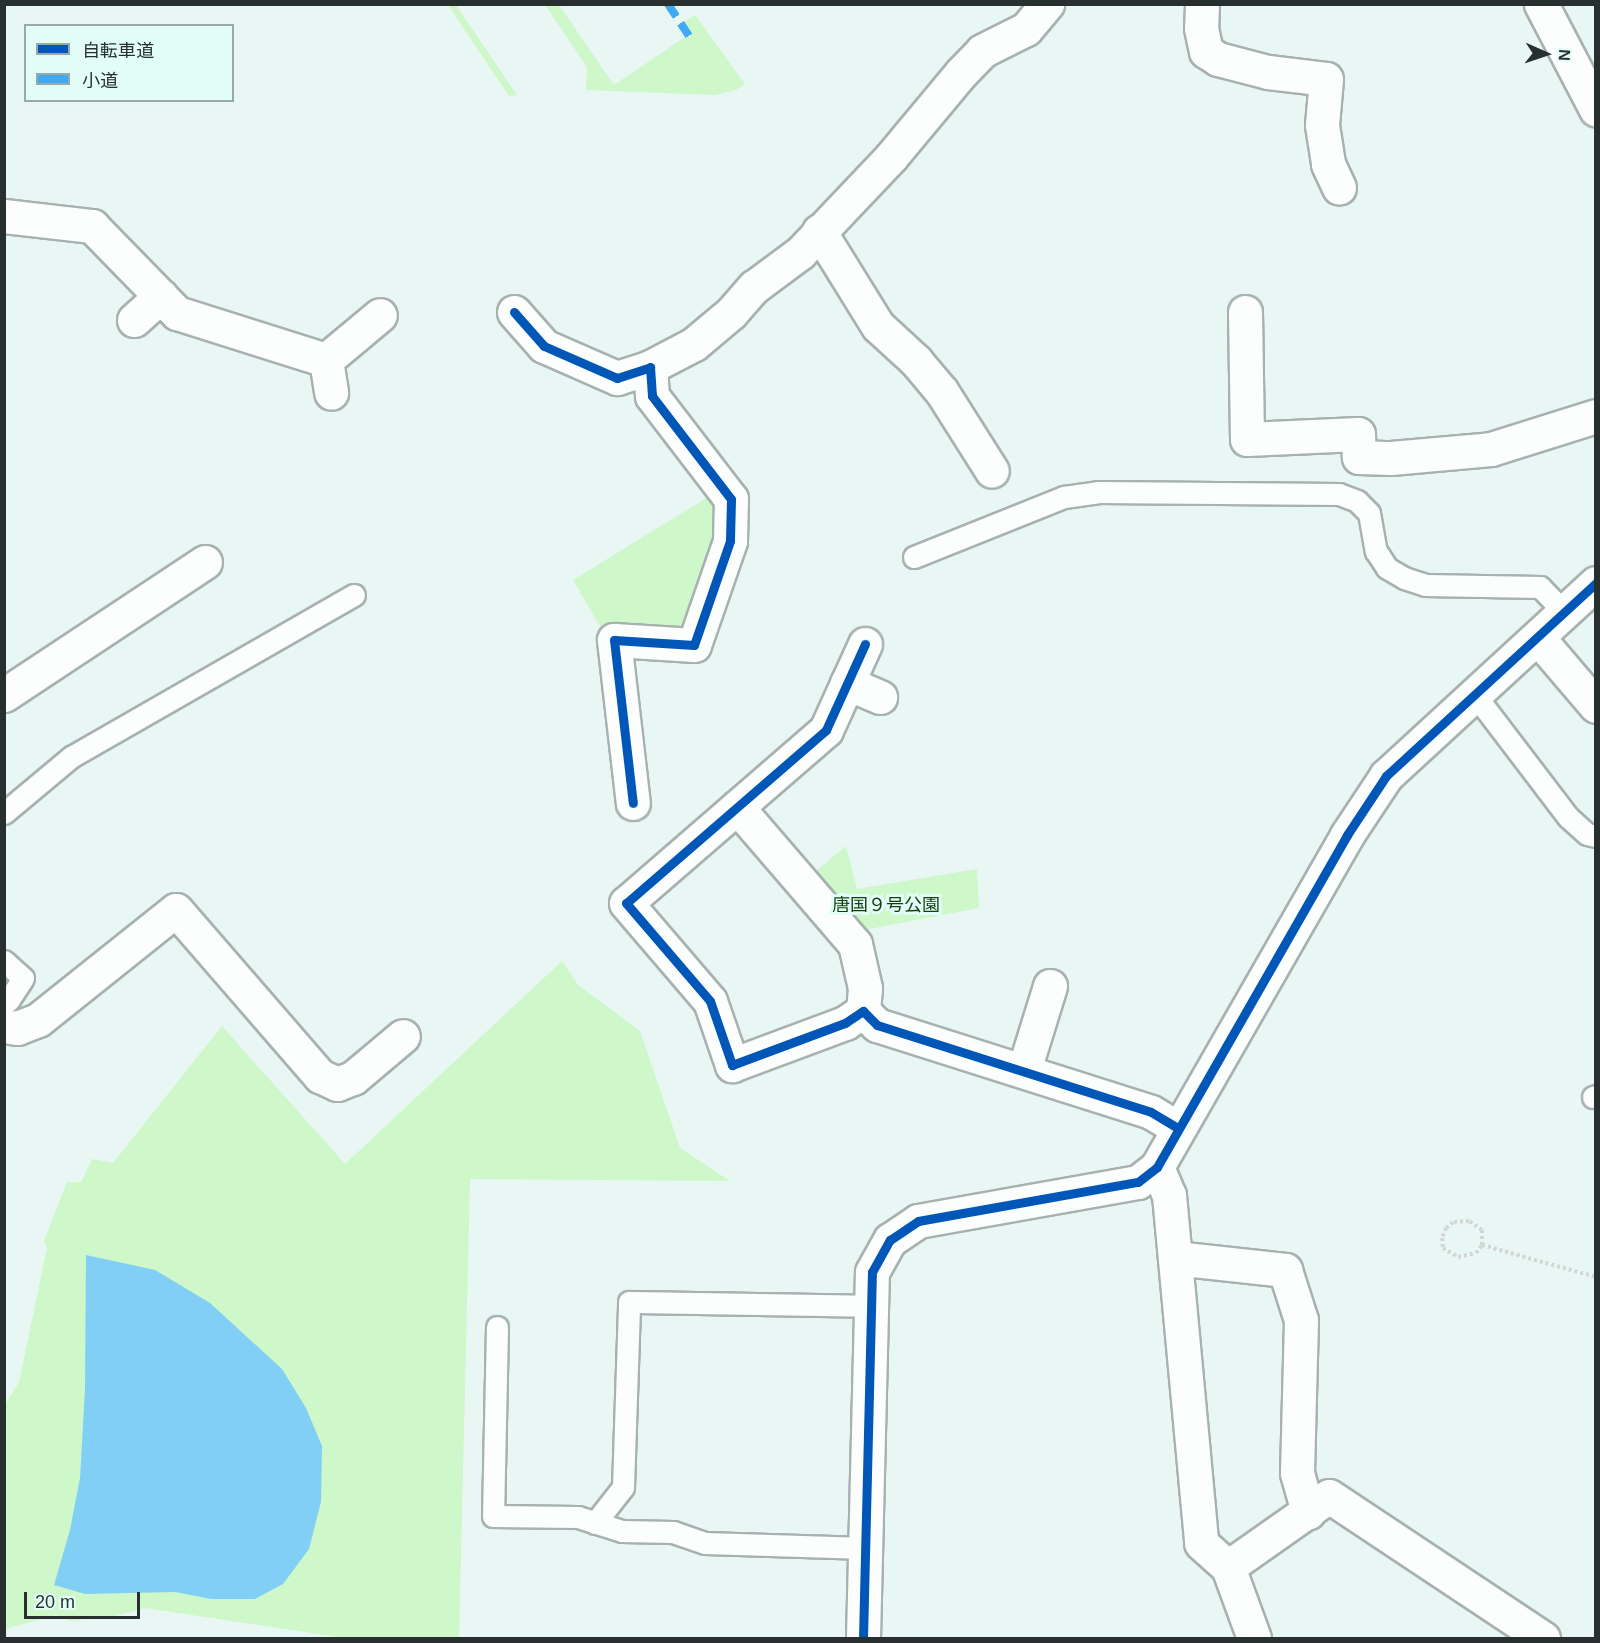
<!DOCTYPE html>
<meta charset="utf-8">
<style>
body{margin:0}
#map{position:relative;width:1600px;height:1643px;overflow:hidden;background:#e8f6f4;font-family:Helvetica,"Noto Sans JP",sans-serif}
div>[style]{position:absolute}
.green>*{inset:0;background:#cef7ca}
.water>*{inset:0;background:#82cff5}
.path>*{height:4px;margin-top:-2px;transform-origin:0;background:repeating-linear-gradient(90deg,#d2d7d5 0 3px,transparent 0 6px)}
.roads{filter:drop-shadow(2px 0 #a7b2b0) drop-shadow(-2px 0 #a7b2b0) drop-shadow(0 2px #a7b2b0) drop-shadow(0 -2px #a7b2b0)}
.lane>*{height:21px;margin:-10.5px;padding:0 10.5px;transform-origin:10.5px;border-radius:10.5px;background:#fcfefd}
.street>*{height:33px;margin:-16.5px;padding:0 16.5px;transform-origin:16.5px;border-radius:16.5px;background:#fcfefd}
.secondary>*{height:33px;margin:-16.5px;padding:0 16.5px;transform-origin:16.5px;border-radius:16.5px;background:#fcfefd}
.quiet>*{height:8px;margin-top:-4px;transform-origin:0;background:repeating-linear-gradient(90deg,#3fa9f5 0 15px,transparent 0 23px)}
.cycleway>*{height:9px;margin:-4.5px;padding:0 4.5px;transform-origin:4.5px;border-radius:4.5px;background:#0057b8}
span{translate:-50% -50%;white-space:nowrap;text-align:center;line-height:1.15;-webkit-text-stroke:6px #e2fcf8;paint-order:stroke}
.park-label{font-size:18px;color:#153d07}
.frame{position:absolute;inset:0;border:6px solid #27302f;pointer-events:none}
.legend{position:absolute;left:24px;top:24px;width:210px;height:78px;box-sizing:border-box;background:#e2fcf8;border:2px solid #97aaa8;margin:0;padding:8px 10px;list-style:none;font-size:18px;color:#27302f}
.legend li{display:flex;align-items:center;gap:12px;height:30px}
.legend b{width:30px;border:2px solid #97aaa8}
.north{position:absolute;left:1516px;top:24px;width:60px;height:60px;-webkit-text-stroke:4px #e2fcf8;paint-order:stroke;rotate:93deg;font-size:16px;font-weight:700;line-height:24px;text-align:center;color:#27302f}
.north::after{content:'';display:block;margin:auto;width:21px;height:27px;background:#27302f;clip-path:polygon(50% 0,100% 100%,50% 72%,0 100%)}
.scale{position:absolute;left:24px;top:1592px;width:116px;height:27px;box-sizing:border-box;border:3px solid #27302f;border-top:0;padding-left:8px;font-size:18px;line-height:21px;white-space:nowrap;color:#27302f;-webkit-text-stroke:4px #e2fcf8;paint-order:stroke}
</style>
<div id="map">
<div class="green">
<div style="clip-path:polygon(448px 5px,456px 5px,517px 95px,509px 96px)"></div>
<div style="clip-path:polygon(545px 5px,559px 5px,614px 85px,691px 33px,684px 22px,695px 15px,745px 84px,736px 90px,715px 95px,586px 90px,587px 67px)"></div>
<div style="clip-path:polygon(708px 497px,716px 508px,718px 532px,686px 630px,603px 631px,573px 580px)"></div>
<div style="clip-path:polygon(846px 846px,857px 889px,977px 869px,979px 908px,864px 930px,816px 871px)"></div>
<div style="clip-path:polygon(562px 961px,578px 985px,640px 1031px,680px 1148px,730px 1181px,470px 1179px,459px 1638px,344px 1638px,146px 1608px,115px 1616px,71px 1621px,56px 1615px,5px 1629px,5px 1405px,19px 1382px,47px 1249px,44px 1241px,67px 1182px,81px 1182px,92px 1159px,113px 1163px,222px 1026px,345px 1164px)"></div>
</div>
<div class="water">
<div style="clip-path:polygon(86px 1255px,155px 1270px,210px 1303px,282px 1369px,306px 1408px,322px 1446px,321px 1502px,309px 1549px,283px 1584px,255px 1599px,211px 1599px,175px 1592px,85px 1594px,54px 1585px,70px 1530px,80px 1478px,85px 1389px)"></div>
</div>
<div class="path">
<div style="left:1482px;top:1245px;width:15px;rotate:-90deg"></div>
<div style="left:1482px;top:1230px;width:16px;rotate:-145deg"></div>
<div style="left:1469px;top:1221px;width:16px;rotate:176deg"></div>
<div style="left:1453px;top:1222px;width:9px;rotate:139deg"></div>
<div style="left:1446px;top:1228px;width:11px;rotate:112deg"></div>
<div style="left:1442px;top:1238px;width:10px;rotate:84deg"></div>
<div style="left:1443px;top:1248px;width:17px;rotate:31deg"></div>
<div style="left:1458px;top:1257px;width:18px;rotate:-13deg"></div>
<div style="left:1476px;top:1253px;width:10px;rotate:-53deg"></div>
<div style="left:1482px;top:1245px;width:118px;rotate:15.7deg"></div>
</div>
<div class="roads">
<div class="lane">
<div style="left:914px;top:557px;width:162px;rotate:-21.8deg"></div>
<div style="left:1064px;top:497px;width:34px;rotate:-8deg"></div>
<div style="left:1098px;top:492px;width:241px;rotate:0.5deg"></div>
<div style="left:1339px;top:494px;width:19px;rotate:21deg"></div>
<div style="left:1357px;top:501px;width:17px;rotate:45deg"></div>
<div style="left:1369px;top:513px;width:39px;rotate:80deg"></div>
<div style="left:1376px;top:551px;width:20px;rotate:57deg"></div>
<div style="left:1387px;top:568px;width:20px;rotate:30deg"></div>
<div style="left:1404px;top:578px;width:22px;rotate:18deg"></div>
<div style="left:1425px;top:585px;width:115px;rotate:1deg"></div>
<div style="left:1540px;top:587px;width:35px;rotate:46deg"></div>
<div style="left:1475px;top:695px;width:153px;rotate:52.7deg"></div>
<div style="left:1568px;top:817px;width:25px;rotate:42deg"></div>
<div style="left:1587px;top:834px;width:9px;rotate:13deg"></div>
<div style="left:4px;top:813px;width:87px;rotate:-39.9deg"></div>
<div style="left:71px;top:757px;width:326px;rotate:-29.8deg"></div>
<div style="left:4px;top:961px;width:25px;rotate:42deg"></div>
<div style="left:23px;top:978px;width:27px;rotate:123deg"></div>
<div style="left:1593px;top:1097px;width:3px;rotate:-18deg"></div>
<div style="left:497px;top:1327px;width:189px;rotate:91.2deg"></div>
<div style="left:493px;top:1516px;width:85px;rotate:0.7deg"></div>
<div style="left:578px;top:1517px;width:46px;rotate:17.7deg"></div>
<div style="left:622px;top:1531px;width:51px;rotate:1.1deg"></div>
<div style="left:673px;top:1532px;width:34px;rotate:19deg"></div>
<div style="left:705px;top:1543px;width:161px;rotate:1.8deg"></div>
<div style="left:595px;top:1523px;width:46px;rotate:-52.1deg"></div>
<div style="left:623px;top:1487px;width:185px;rotate:-88.1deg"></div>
<div style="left:629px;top:1302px;width:242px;rotate:0.9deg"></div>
</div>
<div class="street">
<div style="left:1202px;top:4px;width:24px;rotate:92deg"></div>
<div style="left:1201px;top:28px;width:24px;rotate:78deg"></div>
<div style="left:1206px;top:51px;width:14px;rotate:34deg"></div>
<div style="left:1218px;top:59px;width:52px;rotate:14.6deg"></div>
<div style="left:1268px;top:72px;width:58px;rotate:6.9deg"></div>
<div style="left:1326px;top:79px;width:46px;rotate:95deg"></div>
<div style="left:1322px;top:125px;width:39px;rotate:81deg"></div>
<div style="left:1328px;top:164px;width:26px;rotate:65deg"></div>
<div style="left:4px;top:216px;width:89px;rotate:6.5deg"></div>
<div style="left:92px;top:226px;width:122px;rotate:45.7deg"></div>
<div style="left:177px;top:313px;width:156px;rotate:17.5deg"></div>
<div style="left:326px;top:360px;width:70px;rotate:-39.8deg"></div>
<div style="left:819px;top:231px;width:112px;rotate:58.2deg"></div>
<div style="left:878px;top:326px;width:52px;rotate:42.6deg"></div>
<div style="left:916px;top:361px;width:40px;rotate:50deg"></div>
<div style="left:942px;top:392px;width:93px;rotate:57.7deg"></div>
<div style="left:514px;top:312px;width:45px;rotate:48.6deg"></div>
<div style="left:544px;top:346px;width:80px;rotate:23.7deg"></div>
<div style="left:617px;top:378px;width:35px;rotate:-18deg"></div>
<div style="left:650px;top:367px;width:29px;rotate:86deg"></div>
<div style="left:652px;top:396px;width:130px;rotate:52.5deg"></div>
<div style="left:731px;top:499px;width:42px;rotate:91.4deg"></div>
<div style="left:730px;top:541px;width:110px;rotate:109.1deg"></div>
<div style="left:694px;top:645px;width:80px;rotate:-176.4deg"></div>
<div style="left:614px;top:640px;width:164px;rotate:83.4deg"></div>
<div style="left:1245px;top:312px;width:127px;rotate:89.1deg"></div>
<div style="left:1247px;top:439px;width:111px;rotate:-2.6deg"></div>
<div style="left:1358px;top:434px;width:23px;rotate:88deg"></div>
<div style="left:1359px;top:457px;width:32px;rotate:2deg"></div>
<div style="left:1391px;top:458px;width:100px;rotate:-5.1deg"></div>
<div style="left:1491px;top:449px;width:110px;rotate:-17.4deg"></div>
<div style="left:134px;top:320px;width:36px;rotate:-42deg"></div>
<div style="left:326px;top:360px;width:33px;rotate:81deg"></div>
<div style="left:650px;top:367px;width:50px;rotate:-27.6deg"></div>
<div style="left:694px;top:344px;width:48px;rotate:-40deg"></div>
<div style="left:731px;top:313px;width:35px;rotate:-49deg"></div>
<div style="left:754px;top:287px;width:57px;rotate:-36.5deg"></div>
<div style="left:800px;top:253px;width:132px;rotate:-46.5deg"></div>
<div style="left:891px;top:157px;width:109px;rotate:-50.2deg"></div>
<div style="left:961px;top:73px;width:30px;rotate:-46deg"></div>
<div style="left:982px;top:51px;width:49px;rotate:-26.6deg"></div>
<div style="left:1026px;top:29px;width:33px;rotate:-50deg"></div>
<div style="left:1538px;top:638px;width:89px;rotate:49.5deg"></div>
<div style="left:865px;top:644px;width:94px;rotate:114.4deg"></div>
<div style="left:826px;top:730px;width:264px;rotate:139.1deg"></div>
<div style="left:626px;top:903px;width:129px;rotate:49.4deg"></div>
<div style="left:710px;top:1001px;width:68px;rotate:71deg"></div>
<div style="left:732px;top:1065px;width:121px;rotate:-20.4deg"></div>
<div style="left:845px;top:1023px;width:22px;rotate:-34deg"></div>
<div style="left:863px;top:1011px;width:20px;rotate:45deg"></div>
<div style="left:877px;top:1025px;width:287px;rotate:17.6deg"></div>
<div style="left:1151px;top:1112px;width:31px;rotate:31deg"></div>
<div style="left:847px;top:683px;width:36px;rotate:23deg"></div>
<div style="left:4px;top:695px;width:241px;rotate:-33.5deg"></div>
<div style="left:737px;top:807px;width:181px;rotate:49.3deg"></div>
<div style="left:855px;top:944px;width:45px;rotate:77.2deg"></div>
<div style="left:865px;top:988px;width:23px;rotate:95deg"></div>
<div style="left:4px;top:1026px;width:13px;rotate:9deg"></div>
<div style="left:17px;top:1028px;width:22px;rotate:-21deg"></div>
<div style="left:38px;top:1020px;width:176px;rotate:-38.6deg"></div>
<div style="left:176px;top:910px;width:220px;rotate:49.1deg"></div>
<div style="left:320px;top:1076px;width:19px;rotate:25deg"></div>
<div style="left:337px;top:1084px;width:17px;rotate:-21deg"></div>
<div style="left:353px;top:1078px;width:65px;rotate:-40deg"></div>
<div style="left:1024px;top:1070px;width:88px;rotate:-72.8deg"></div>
<div style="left:1157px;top:1167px;width:30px;rotate:67deg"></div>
<div style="left:1169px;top:1195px;width:349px;rotate:84.7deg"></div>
<div style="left:1201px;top:1543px;width:36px;rotate:42deg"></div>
<div style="left:1228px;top:1567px;width:76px;rotate:69.9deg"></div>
<div style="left:1175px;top:1258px;width:111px;rotate:6.2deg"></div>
<div style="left:1285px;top:1270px;width:52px;rotate:72.3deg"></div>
<div style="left:1301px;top:1320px;width:153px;rotate:91.5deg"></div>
<div style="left:1297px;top:1473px;width:41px;rotate:74.2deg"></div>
<div style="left:1228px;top:1567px;width:123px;rotate:-35.1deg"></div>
<div style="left:1329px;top:1496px;width:257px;rotate:33.6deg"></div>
<div style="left:863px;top:1638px;width:366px;rotate:-88.6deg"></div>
<div style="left:872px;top:1272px;width:37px;rotate:-61deg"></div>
<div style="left:890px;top:1240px;width:34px;rotate:-34deg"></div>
<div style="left:918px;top:1221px;width:223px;rotate:-10.1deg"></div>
<div style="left:1138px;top:1182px;width:24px;rotate:-38deg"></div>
<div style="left:1157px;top:1167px;width:383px;rotate:-60.2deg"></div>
<div style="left:1347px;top:835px;width:71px;rotate:-56.5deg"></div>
<div style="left:1386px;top:776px;width:285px;rotate:-42.6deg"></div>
</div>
<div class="secondary">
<div style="left:1541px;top:4px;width:119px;rotate:62.4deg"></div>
</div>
</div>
<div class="quiet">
<div style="left:668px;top:4px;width:45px;rotate:56.7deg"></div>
</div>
<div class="cycleway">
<div style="left:514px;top:312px;width:45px;rotate:48.6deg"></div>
<div style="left:544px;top:346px;width:80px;rotate:23.7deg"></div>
<div style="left:617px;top:378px;width:35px;rotate:-18deg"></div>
<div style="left:650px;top:367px;width:29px;rotate:86deg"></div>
<div style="left:652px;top:396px;width:130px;rotate:52.5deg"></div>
<div style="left:731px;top:499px;width:42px;rotate:91.4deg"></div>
<div style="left:730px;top:541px;width:110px;rotate:109.1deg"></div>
<div style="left:694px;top:645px;width:80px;rotate:-176.4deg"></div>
<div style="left:614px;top:640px;width:164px;rotate:83.4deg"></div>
<div style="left:865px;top:644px;width:94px;rotate:114.4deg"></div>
<div style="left:826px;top:730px;width:264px;rotate:139.1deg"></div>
<div style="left:626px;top:903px;width:129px;rotate:49.4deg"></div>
<div style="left:710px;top:1001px;width:68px;rotate:71deg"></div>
<div style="left:732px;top:1065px;width:121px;rotate:-20.4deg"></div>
<div style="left:845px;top:1023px;width:22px;rotate:-34deg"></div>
<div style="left:863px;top:1011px;width:20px;rotate:45deg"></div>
<div style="left:877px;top:1025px;width:287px;rotate:17.6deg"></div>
<div style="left:1151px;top:1112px;width:31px;rotate:31deg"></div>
<div style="left:863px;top:1638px;width:366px;rotate:-88.6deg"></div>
<div style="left:872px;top:1272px;width:37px;rotate:-61deg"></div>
<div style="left:890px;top:1240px;width:34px;rotate:-34deg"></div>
<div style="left:918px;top:1221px;width:223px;rotate:-10.1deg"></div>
<div style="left:1138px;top:1182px;width:24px;rotate:-38deg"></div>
<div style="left:1157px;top:1167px;width:383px;rotate:-60.2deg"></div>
<div style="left:1347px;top:835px;width:71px;rotate:-56.5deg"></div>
<div style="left:1386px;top:776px;width:285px;rotate:-42.6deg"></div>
</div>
<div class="park-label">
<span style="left:886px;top:905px">唐国９号公園</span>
</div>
<div class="frame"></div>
<ul class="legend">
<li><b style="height:8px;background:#0057b8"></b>自転車道</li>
<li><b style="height:8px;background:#3fa9f5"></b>小道</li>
</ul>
<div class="north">N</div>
<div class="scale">20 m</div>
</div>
